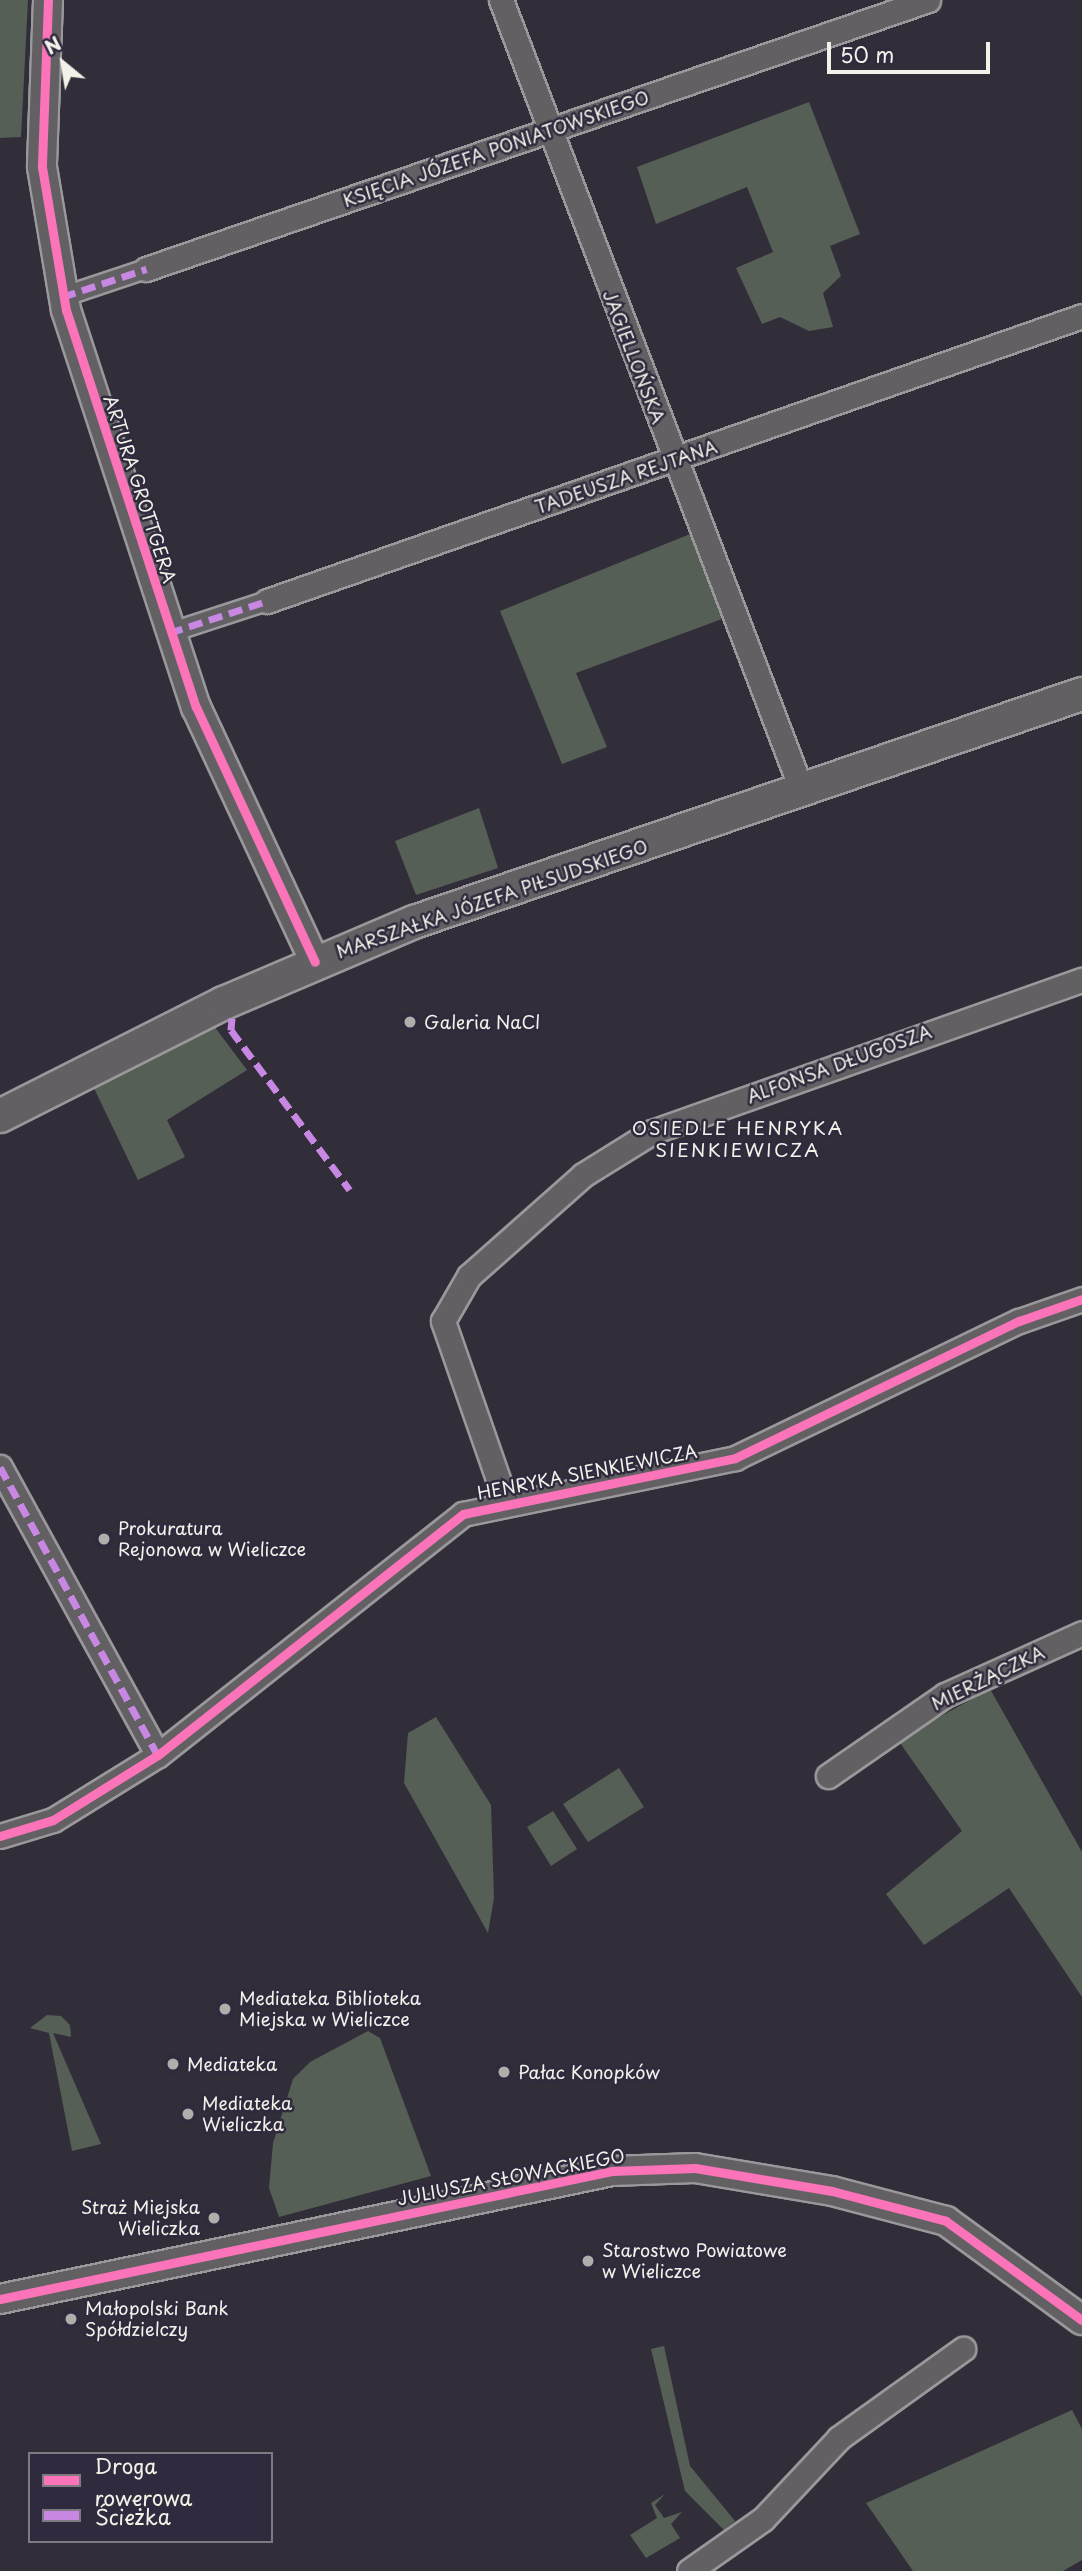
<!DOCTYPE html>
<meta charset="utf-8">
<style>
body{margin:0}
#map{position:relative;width:1082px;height:2571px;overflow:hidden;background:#312e39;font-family:"Playpen Sans",sans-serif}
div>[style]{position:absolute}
.green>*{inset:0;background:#555f56}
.roads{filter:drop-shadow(2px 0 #9a989b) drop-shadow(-2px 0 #9a989b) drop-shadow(0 2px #9a989b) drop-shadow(0 -2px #9a989b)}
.pedestrian>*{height:18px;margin:-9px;padding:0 9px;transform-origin:9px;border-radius:9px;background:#626063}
.minor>*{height:23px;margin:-11.5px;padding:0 11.5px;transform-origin:11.5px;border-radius:11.5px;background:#626063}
.tertiary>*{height:28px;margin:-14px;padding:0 14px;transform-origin:14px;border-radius:14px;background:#626063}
.secondary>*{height:32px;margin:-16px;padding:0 16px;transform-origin:16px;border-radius:16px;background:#626063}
.quiet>*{height:7px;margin-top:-3.5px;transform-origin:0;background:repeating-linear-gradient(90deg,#c787e3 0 14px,transparent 0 21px)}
.cycleway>*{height:9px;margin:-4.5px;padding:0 4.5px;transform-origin:4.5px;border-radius:4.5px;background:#fb73b8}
.dots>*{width:19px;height:19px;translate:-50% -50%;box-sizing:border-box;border:4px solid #2f2a3d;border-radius:50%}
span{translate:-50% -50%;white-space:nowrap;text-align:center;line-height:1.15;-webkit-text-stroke:5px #2f2a3d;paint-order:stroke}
.street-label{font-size:18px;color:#f4f1e8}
.poi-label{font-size:18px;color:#f4f1e8}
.left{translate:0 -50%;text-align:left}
.right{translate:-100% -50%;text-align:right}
.neighbourhood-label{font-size:19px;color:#f4f1e8;letter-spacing:2px}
.legend{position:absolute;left:28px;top:2452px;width:245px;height:91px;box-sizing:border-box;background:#2f2a3d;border:2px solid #7e7a81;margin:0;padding:9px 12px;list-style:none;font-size:21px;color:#f4f1e8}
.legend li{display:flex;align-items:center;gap:14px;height:35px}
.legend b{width:35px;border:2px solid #7e7a81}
.north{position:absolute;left:28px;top:28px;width:70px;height:70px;-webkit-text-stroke:5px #2f2a3d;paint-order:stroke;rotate:330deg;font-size:19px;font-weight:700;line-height:28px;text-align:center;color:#f4f1e8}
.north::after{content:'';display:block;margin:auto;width:24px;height:32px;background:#f4f1e8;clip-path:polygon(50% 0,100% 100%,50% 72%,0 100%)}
.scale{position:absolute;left:827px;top:42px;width:163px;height:32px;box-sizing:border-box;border:4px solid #f4f1e8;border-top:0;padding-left:9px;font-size:21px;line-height:24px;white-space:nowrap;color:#f4f1e8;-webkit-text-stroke:5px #2f2a3d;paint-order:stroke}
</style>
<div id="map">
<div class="green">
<div style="clip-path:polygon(0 0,28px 0,21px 137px,0 138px)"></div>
<div style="clip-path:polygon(809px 102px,860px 234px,830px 246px,841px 276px,823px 293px,833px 327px,809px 331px,780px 317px,762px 324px,736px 268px,773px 252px,747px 187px,656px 224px,637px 167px)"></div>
<div style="clip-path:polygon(690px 534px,722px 619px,576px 673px,607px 747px,562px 764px,500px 611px)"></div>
<div style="clip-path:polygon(479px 808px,498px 868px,416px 895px,395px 841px)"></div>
<div style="clip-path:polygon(211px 1022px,247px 1070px,167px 1120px,185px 1157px,138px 1180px,92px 1084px)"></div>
<div style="clip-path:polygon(990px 1689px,1082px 1852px,1082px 1997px,1009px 1888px,924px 1945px,886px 1894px,962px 1831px,898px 1740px)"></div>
<div style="clip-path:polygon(436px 1717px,491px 1805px,494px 1898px,488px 1933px,404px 1783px,408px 1733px)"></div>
<div style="clip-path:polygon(619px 1768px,644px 1807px,588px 1842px,563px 1804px)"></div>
<div style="clip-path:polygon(553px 1811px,577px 1849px,551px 1866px,527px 1827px)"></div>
<div style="clip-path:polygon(47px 2015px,61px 2016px,70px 2025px,71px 2037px,53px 2033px,101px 2144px,72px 2151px,49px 2033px,30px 2028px)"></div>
<div style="clip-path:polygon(368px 2031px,380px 2038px,431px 2176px,279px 2217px,269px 2188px,273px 2143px,293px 2079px,310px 2062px)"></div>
<div style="clip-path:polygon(664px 2346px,690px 2466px,735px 2521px,724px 2530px,685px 2491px,651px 2349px)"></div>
<div style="clip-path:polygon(1072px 2410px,1082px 2429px,1082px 2560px,1063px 2571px,913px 2571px,866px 2503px)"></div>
<div style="clip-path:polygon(665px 2494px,655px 2505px,664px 2518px,682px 2512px,671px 2524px,680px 2538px,646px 2558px,630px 2535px,657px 2518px,651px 2503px)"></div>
</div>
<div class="roads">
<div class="pedestrian">
<div style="left:62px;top:297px;width:89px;rotate:-18.4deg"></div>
<div style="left:169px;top:633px;width:103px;rotate:-18.1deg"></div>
</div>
<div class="minor">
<div style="left:501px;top:0;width:846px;rotate:69.17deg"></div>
<div style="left:146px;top:269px;width:827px;rotate:-18.98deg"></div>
<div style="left:267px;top:601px;width:863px;rotate:-19.27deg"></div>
<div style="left:0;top:1467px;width:328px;rotate:61.3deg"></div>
<div style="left:506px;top:1502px;width:192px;rotate:-109.2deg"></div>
<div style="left:443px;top:1321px;width:52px;rotate:-60deg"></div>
<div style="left:469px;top:1276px;width:152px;rotate:-41.5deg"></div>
<div style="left:583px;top:1175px;width:81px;rotate:-31.9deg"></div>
<div style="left:652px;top:1132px;width:456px;rotate:-19.5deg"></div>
<div style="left:828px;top:1776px;width:142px;rotate:-34.7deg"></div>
<div style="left:945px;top:1695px;width:150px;rotate:-24.3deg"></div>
<div style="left:0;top:1836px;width:55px;rotate:-16.8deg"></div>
<div style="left:53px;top:1820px;width:123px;rotate:-31.8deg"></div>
<div style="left:158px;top:1755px;width:389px;rotate:-38.3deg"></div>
<div style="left:463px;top:1514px;width:278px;rotate:-11.6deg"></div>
<div style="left:735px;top:1458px;width:315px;rotate:-25.8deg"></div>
<div style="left:1019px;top:1321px;width:67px;rotate:-19.2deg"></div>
<div style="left:689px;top:2571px;width:90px;rotate:-35.1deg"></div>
<div style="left:763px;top:2519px;width:111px;rotate:-46.8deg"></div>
<div style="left:839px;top:2438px;width:153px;rotate:-35.7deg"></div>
</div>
<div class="tertiary">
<div style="left:48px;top:0;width:167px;rotate:92.1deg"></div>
<div style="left:42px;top:167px;width:145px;rotate:80.5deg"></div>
<div style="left:66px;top:310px;width:418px;rotate:71.9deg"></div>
<div style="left:196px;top:707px;width:281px;rotate:65deg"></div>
<div style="left:0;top:2299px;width:625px;rotate:-11.81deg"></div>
<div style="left:612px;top:2171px;width:83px;rotate:-2.1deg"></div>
<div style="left:695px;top:2168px;width:139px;rotate:9.5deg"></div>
<div style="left:832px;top:2191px;width:118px;rotate:14.7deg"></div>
<div style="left:946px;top:2221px;width:168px;rotate:36.1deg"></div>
</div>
<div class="secondary">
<div style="left:0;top:1116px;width:251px;rotate:-26.8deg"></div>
<div style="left:224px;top:1003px;width:207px;rotate:-23.1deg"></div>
<div style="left:414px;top:922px;width:706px;rotate:-18.85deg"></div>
</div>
</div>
<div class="quiet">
<div style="left:62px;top:297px;width:89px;rotate:-18.4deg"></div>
<div style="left:169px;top:633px;width:103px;rotate:-18.1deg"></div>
<div style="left:232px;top:1018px;width:12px;rotate:95deg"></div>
<div style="left:231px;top:1030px;width:199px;rotate:53.4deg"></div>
<div style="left:0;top:1467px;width:328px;rotate:61.3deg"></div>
</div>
<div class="cycleway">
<div style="left:48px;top:0;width:167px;rotate:92.1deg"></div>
<div style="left:42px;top:167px;width:145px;rotate:80.5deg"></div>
<div style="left:66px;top:310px;width:418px;rotate:71.9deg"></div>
<div style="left:196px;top:707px;width:281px;rotate:65deg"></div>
<div style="left:0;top:1836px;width:55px;rotate:-16.8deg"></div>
<div style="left:53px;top:1820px;width:123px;rotate:-31.8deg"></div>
<div style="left:158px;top:1755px;width:389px;rotate:-38.3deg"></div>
<div style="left:463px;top:1514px;width:278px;rotate:-11.6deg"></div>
<div style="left:735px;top:1458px;width:315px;rotate:-25.8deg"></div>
<div style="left:1019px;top:1321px;width:67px;rotate:-19.2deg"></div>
<div style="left:0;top:2299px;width:625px;rotate:-11.81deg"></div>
<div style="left:612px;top:2171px;width:83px;rotate:-2.1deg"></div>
<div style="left:695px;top:2168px;width:139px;rotate:9.5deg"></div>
<div style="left:832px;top:2191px;width:118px;rotate:14.7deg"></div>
<div style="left:946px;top:2221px;width:168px;rotate:36.1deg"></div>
</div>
<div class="dots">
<div style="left:410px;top:1022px;background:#b0adab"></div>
<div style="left:104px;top:1539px;background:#b0adab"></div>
<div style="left:225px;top:2009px;background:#b0adab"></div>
<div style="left:173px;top:2064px;background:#b0adab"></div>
<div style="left:504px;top:2072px;background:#b0adab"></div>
<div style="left:188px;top:2114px;background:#b0adab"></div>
<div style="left:214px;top:2218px;background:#b0adab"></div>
<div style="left:588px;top:2261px;background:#b0adab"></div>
<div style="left:71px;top:2319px;background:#b0adab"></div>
</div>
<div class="street-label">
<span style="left:496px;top:149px;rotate:-19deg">KSIĘCIA JÓZEFA PONIATOWSKIEGO</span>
<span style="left:634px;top:357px;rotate:69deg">JAGIELLOŃSKA</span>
<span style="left:626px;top:477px;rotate:-19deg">TADEUSZA REJTANA</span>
<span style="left:140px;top:489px;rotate:72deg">ARTURA GROTTGERA</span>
<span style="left:492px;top:899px;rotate:-19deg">MARSZAŁKA JÓZEFA PIŁSUDSKIEGO</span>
<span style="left:839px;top:1064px;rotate:-20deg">ALFONSA DŁUGOSZA</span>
<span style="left:587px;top:1472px;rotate:-11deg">HENRYKA SIENKIEWICZA</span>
<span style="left:988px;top:1678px;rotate:-26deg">MIERŻĄCZKA</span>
<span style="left:511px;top:2177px;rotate:-11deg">JULIUSZA SŁOWACKIEGO</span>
</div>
<div class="poi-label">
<span class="left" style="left:424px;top:1022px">Galeria NaCl</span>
<span class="left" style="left:118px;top:1539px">Prokuratura<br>Rejonowa w Wieliczce</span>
<span class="left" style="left:239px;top:2009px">Mediateka Biblioteka<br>Miejska w Wieliczce</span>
<span class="left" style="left:187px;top:2064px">Mediateka</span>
<span class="left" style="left:518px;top:2072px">Pałac Konopków</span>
<span class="left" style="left:202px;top:2114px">Mediateka<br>Wieliczka</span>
<span class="right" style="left:200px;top:2218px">Straż Miejska<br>Wieliczka</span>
<span class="left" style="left:602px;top:2261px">Starostwo Powiatowe<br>w Wieliczce</span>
<span class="left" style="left:85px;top:2319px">Małopolski Bank<br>Spółdzielczy</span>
</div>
<div class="neighbourhood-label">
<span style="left:738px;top:1139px">OSIEDLE HENRYKA<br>SIENKIEWICZA</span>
</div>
<ul class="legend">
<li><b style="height:9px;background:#fb73b8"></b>Droga rowerowa</li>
<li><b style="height:9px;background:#c787e3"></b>Ścieżka</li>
</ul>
<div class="north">N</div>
<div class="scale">50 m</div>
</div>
